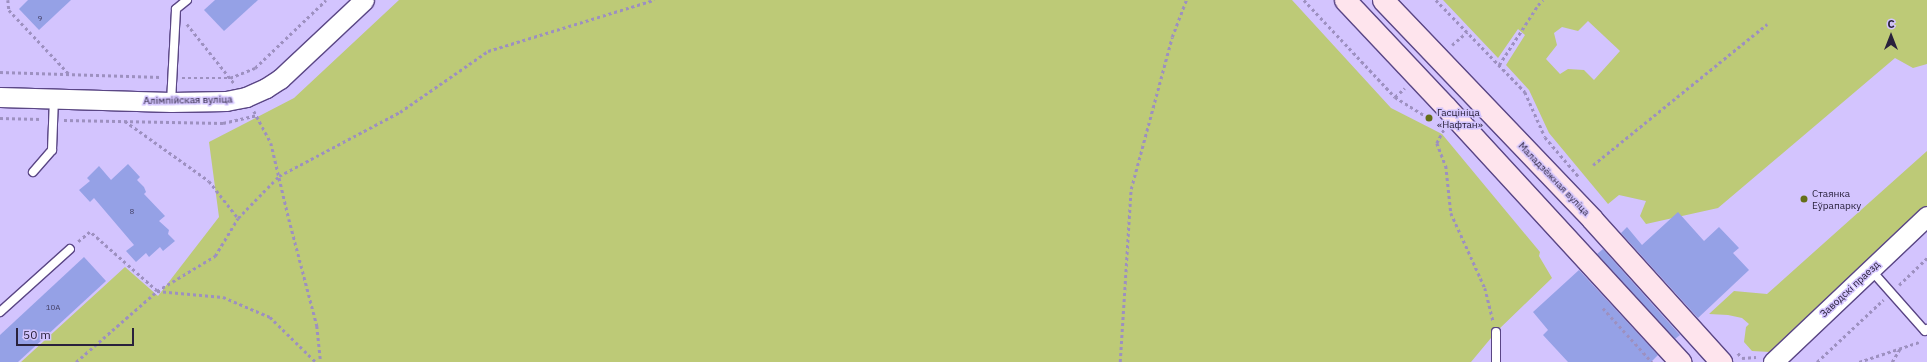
<!DOCTYPE html>
<meta charset="utf-8">
<style>
body{margin:0}
#map{position:relative;width:1927px;height:362px;overflow:hidden;background:#d3c4fe;font-family:"IBM Plex Sans",sans-serif}
div>[style]{position:absolute}
.green>*{inset:0;background:#bdca77}
.building>*{inset:0;background:#95a1e6}
.path>*{height:2.5px;margin-top:-1.25px;transform-origin:0;background:repeating-linear-gradient(90deg,#9d90c0 0 3px,transparent 0 6px)}
.roads{filter:drop-shadow(1px 0 #5a4685) drop-shadow(-1px 0 #5a4685) drop-shadow(0 1px #5a4685) drop-shadow(0 -1px #5a4685)}
.service>*{height:8px;margin:-4px;padding:0 4px;transform-origin:4px;border-radius:4px;background:#fff}
.tertiary>*{height:19px;margin:-9.5px;padding:0 9.5px;transform-origin:9.5px;border-radius:9.5px;background:#fff}
.secondary>*{height:21px;margin:-10.5px;padding:0 10.5px;transform-origin:10.5px;border-radius:10.5px;background:#fee4ed}
.dots>*{width:11px;height:11px;translate:-50% -50%;box-sizing:border-box;border:2px solid #d3c4fe;border-radius:50%}
span{translate:-50% -50%;white-space:nowrap;text-align:center;line-height:1.15;-webkit-text-stroke:3px #d3c4fe;paint-order:stroke}
.number-label{font-size:8px;color:#444166}
.number-label span{-webkit-text-stroke-width:0}
.street-label{font-size:10px;color:#29213c}
.poi-label{font-size:10px;color:#29213c}
.left{translate:0 -50%;text-align:left}
.north{position:absolute;left:1871px;top:16px;width:40px;height:40px;-webkit-text-stroke:3px #d3c4fe;paint-order:stroke;rotate:0deg;font-size:11px;font-weight:700;line-height:16px;text-align:center;color:#29213c}
.north::after{content:'';display:block;margin:auto;width:14px;height:18px;background:#29213c;clip-path:polygon(50% 0,100% 100%,50% 72%,0 100%)}
.scale{position:absolute;left:16px;top:328px;width:118px;height:18px;box-sizing:border-box;border:2px solid #29213c;border-top:0;padding-left:5px;font-size:12px;line-height:14px;white-space:nowrap;color:#29213c;-webkit-text-stroke:3px #d3c4fe;paint-order:stroke}
</style>
<div id="map">
<div class="green">
<div style="clip-path:polygon(399px 0,1292px 0,1391px 108px,1442px 134px,1540px 252px,1539px 256px,1552px 278px,1496px 332px,1471px 362px,21px 362px,125px 267px,158px 296px,219px 217px,209px 142px,294px 98px)"></div>
<div style="clip-path:polygon(evenodd,1443px 0,1927px 0,1927px 64px,1913px 68px,1895px 58px,1718px 208px,1646px 224px,1640px 216px,1646px 201px,1619px 195px,1608px 204px,1549px 133px,1529px 90px,1506px 65px,1525px 35px,1518px 29px,1498px 58px,1443px 0,1588px 21px,1620px 51px,1594px 80px,1584px 70px,1568px 69px,1560px 74px,1546px 59px,1557px 45px,1554px 33px,1562px 27px,1578px 31px,1588px 21px)"></div>
<div style="clip-path:polygon(1927px 151px,1927px 206px,1770px 352px,1752px 351px,1744px 342px,1746px 327px,1749px 324px,1742px 318px,1728px 315px,1709px 314px,1734px 291px,1767px 294px)"></div>
</div>
<div class="building">
<div style="clip-path:polygon(28px 0,71px 0,39px 30px,19px 9px)"></div>
<div style="clip-path:polygon(215px 0,258px 0,224px 31px,204px 10px)"></div>
<div style="clip-path:polygon(128px 164px,140px 177px,137px 180px,144px 187px,146px 192px,144px 194px,165px 216px,159px 221px,169px 230px,168px 234px,175px 241px,163px 251px,160px 247px,149px 257px,146px 253px,136px 262px,126px 251px,134px 245px,94px 198px,90px 202px,79px 190px,90px 181px,87px 178px,99px 166px,111px 180px)"></div>
<div style="clip-path:polygon(1678px 212px,1704px 241px,1719px 227px,1739px 248px,1733px 253px,1749px 270px,1698px 318px,1621px 233px,1627px 227px,1642px 245px)"></div>
<div style="clip-path:polygon(1603px 249px,1680px 335px,1675px 339px,1597px 254px)"></div>
<div style="clip-path:polygon(84px 257px,106px 281px,18px 362px,0 362px,0 335px)"></div>
<div style="clip-path:polygon(1579px 270px,1658px 355px,1651px 362px,1568px 362px,1543px 335px,1548px 330px,1533px 312px)"></div>
</div>
<div class="path">
<div style="left:8px;top:0;width:10px;rotate:84deg"></div>
<div style="left:9px;top:10px;width:89px;rotate:46.8deg"></div>
<div style="left:1304px;top:0;width:133px;rotate:46.8deg"></div>
<div style="left:1395px;top:97px;width:44px;rotate:31.9deg"></div>
<div style="left:1436px;top:0;width:128px;rotate:45.9deg"></div>
<div style="left:1525px;top:92px;width:49px;rotate:66deg"></div>
<div style="left:1545px;top:137px;width:52px;rotate:49.6deg"></div>
<div style="left:187px;top:24px;width:75px;rotate:51.5deg"></div>
<div style="left:1452px;top:45px;width:20px;rotate:-41deg"></div>
<div style="left:1499px;top:65px;width:72px;rotate:-57deg"></div>
<div style="left:1538px;top:5px;width:7px;rotate:-45deg"></div>
<div style="left:0;top:72px;width:161px;rotate:1.8deg"></div>
<div style="left:182px;top:78px;width:48px"></div>
<div style="left:230px;top:78px;width:27px;rotate:-22deg"></div>
<div style="left:255px;top:68px;width:98px;rotate:-43.8deg"></div>
<div style="left:1395px;top:97px;width:13px;rotate:-42deg"></div>
<div style="left:254px;top:111px;width:36px;rotate:62deg"></div>
<div style="left:271px;top:143px;width:78px;rotate:76.7deg"></div>
<div style="left:289px;top:219px;width:111px;rotate:75.3deg"></div>
<div style="left:317px;top:326px;width:36px;rotate:84deg"></div>
<div style="left:0;top:118px;width:41px;rotate:1.4deg"></div>
<div style="left:64px;top:120px;width:159px;rotate:1.1deg"></div>
<div style="left:223px;top:123px;width:35px;rotate:-13deg"></div>
<div style="left:125px;top:121px;width:103px;rotate:35.5deg"></div>
<div style="left:209px;top:181px;width:47px;rotate:51.9deg"></div>
<div style="left:1444px;top:130px;width:15px;rotate:118deg"></div>
<div style="left:1437px;top:143px;width:25px;rotate:69deg"></div>
<div style="left:1446px;top:166px;width:47px;rotate:83.9deg"></div>
<div style="left:1451px;top:213px;width:82px;rotate:65.6deg"></div>
<div style="left:1485px;top:288px;width:34px;rotate:76deg"></div>
<div style="left:1593px;top:165px;width:224px;rotate:-39deg"></div>
<div style="left:1899px;top:285px;width:39px;rotate:-44deg"></div>
<div style="left:157px;top:291px;width:68px;rotate:-31.1deg"></div>
<div style="left:215px;top:256px;width:44px;rotate:-58.8deg"></div>
<div style="left:238px;top:218px;width:59px;rotate:-45.7deg"></div>
<div style="left:279px;top:176px;width:137px;rotate:-27.9deg"></div>
<div style="left:400px;top:112px;width:107px;rotate:-34.7deg"></div>
<div style="left:488px;top:51px;width:174px;rotate:-17.1deg"></div>
<div style="left:157px;top:291px;width:66px;rotate:5.2deg"></div>
<div style="left:223px;top:297px;width:51px;rotate:23.1deg"></div>
<div style="left:270px;top:317px;width:64px;rotate:44.4deg"></div>
<div style="left:1603px;top:308px;width:73px;rotate:47.8deg"></div>
<div style="left:1738px;top:353px;width:6px;rotate:51deg"></div>
<div style="left:1742px;top:358px;width:14px;rotate:-4deg"></div>
<div style="left:76px;top:362px;width:108px;rotate:-41.2deg"></div>
<div style="left:157px;top:291px;width:89px;rotate:-138.6deg"></div>
<div style="left:90px;top:232px;width:16px;rotate:140deg"></div>
<div style="left:1120px;top:362px;width:173px;rotate:-86.4deg"></div>
<div style="left:1131px;top:189px;width:157px;rotate:-74.9deg"></div>
<div style="left:1172px;top:37px;width:40px;rotate:-69deg"></div>
<div style="left:1817px;top:362px;width:91px;rotate:-43.2deg"></div>
<div style="left:1859px;top:362px;width:63px;rotate:-18.4deg"></div>
<div style="left:1892px;top:362px;width:17px;rotate:-59deg"></div>
</div>
<div class="roads">
<div class="service">
<div style="left:171px;top:102px;width:93px;rotate:-86.9deg"></div>
<div style="left:176px;top:9px;width:14px;rotate:-39deg"></div>
<div style="left:33px;top:172px;width:29px;rotate:-49deg"></div>
<div style="left:52px;top:150px;width:51px;rotate:-87.8deg"></div>
<div style="left:1871px;top:270px;width:81px;rotate:48.5deg"></div>
<div style="left:1925px;top:331px;width:3px;rotate:-45deg"></div>
<div style="left:0;top:312px;width:94px;rotate:-42deg"></div>
<div style="left:1496px;top:362px;width:30px;rotate:-90deg"></div>
</div>
<div class="tertiary">
<div style="left:0;top:97px;width:171px;rotate:1.7deg"></div>
<div style="left:171px;top:102px;width:55px;rotate:-1deg"></div>
<div style="left:226px;top:101px;width:20px;rotate:-11deg"></div>
<div style="left:246px;top:97px;width:22px;rotate:-24deg"></div>
<div style="left:266px;top:88px;width:17px;rotate:-33deg"></div>
<div style="left:280px;top:79px;width:115px;rotate:-43.2deg"></div>
<div style="left:1773px;top:362px;width:212px;rotate:-43.5deg"></div>
</div>
<div class="secondary">
<div style="left:1345px;top:0;width:146px;rotate:46.7deg"></div>
<div style="left:1445px;top:106px;width:348px;rotate:47.4deg"></div>
<div style="left:1383px;top:0;width:303px;rotate:46.3deg"></div>
<div style="left:1592px;top:219px;width:193px;rotate:47.9deg"></div>
</div>
</div>
<div class="dots">
<div style="left:1429px;top:118px;background:#656f18"></div>
<div style="left:1804px;top:199px;background:#656f18"></div>
</div>
<div class="number-label">
<span style="left:40px;top:19px">9</span>
<span style="left:132px;top:212px">8</span>
<span style="left:53px;top:308px">10А</span>
</div>
<div class="street-label">
<span style="left:188px;top:100px;rotate:-1deg">Алімпійская вуліца</span>
<span style="left:1554px;top:179px;rotate:46deg">Маладзёжная вуліца</span>
<span style="left:1850px;top:289px;rotate:-43deg">Заводскі праезд</span>
</div>
<div class="poi-label">
<span class="left" style="left:1437px;top:118px">Гасцініца<br>«Нафтан»</span>
<span class="left" style="left:1812px;top:199px">Стаянка<br>Еўрапарку</span>
</div>
<div class="north">С</div>
<div class="scale">50 m</div>
</div>
